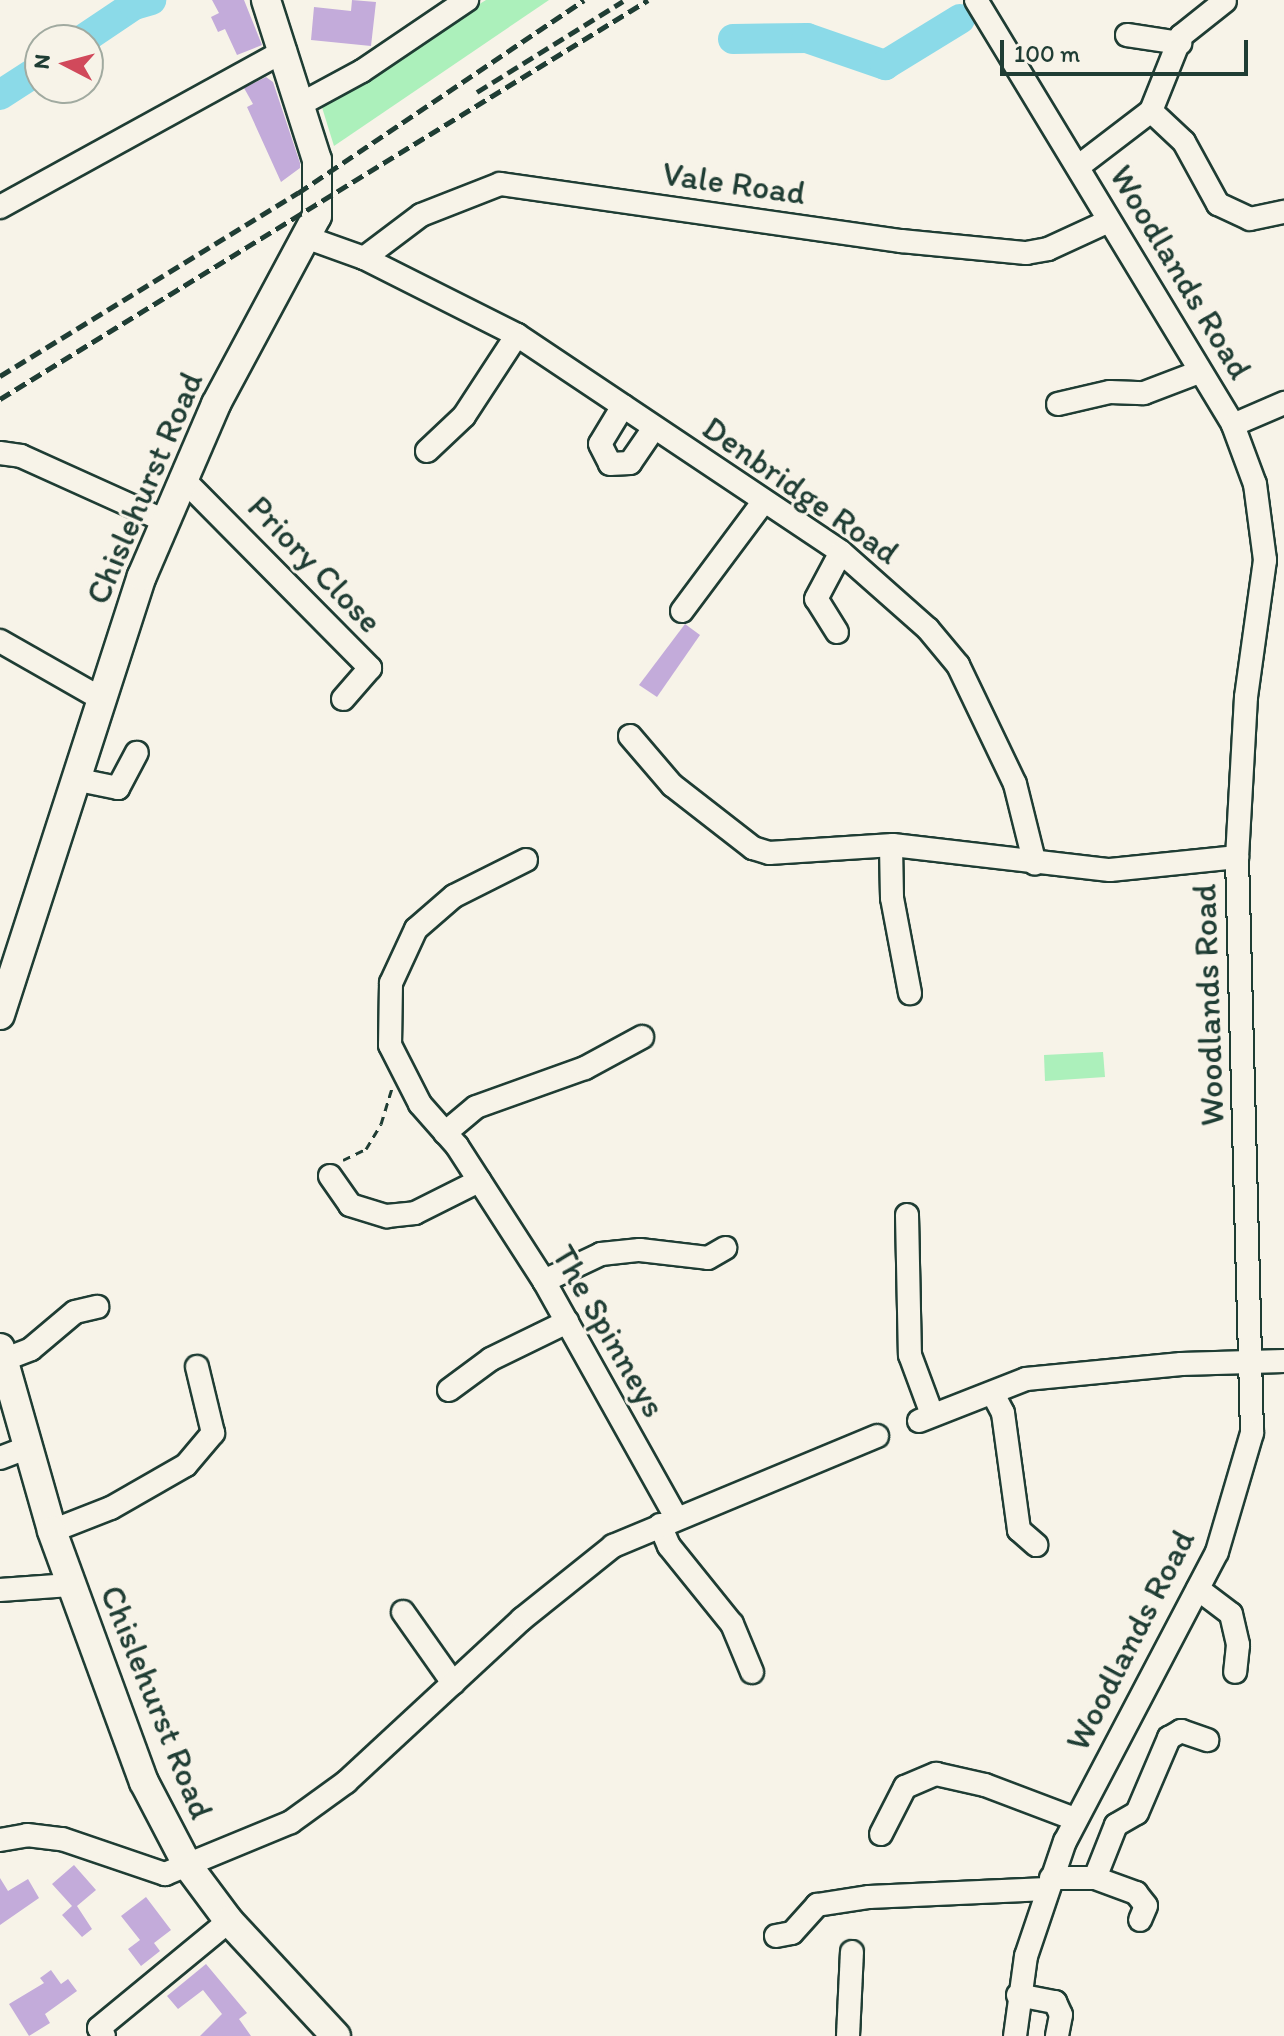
<!DOCTYPE html>
<style>
body{margin:0}
#map{position:relative;width:1284px;height:2036px;overflow:hidden;background:#f7f3e8;font-family:Itim,sans-serif}
div>[style]{position:absolute}
.green>*{inset:0;background:#acf0bb}
.river>*{height:30px;margin:-15px;padding:0 15px;transform-origin:15px;border-radius:15px;background:#8bdae8}
.building>*{inset:0;background:#c3abda}
.path>*{height:3px;margin-top:-1.5px;transform-origin:0;background:repeating-linear-gradient(90deg,#1f3d34 0 8px,transparent 0 14px)}
.roads{filter:drop-shadow(2px 0 #1f3d34) drop-shadow(-2px 0 #1f3d34) drop-shadow(0 2px #1f3d34) drop-shadow(0 -2px #1f3d34)}
.minor>*{height:22px;margin:-11px;padding:0 11px;transform-origin:11px;border-radius:11px;background:#f7f3e8}
.major>*{height:28px;margin:-14px;padding:0 14px;transform-origin:14px;border-radius:14px;background:#f7f3e8}
.rail>*{height:5px;margin-top:-2.5px;transform-origin:0;background:repeating-linear-gradient(90deg,#1f3d34 0 12px,transparent 0 18px)}
span{translate:-50% -50%;white-space:nowrap;text-align:center;line-height:1.15;-webkit-text-stroke:6px #f7f3e8;paint-order:stroke}
.street-label{font-size:34px;color:#1f3d34}
.north{position:absolute;left:24px;top:24px;width:80px;height:80px;box-sizing:border-box;background:#f7f3e8;border:2px solid #a1aaa0;border-radius:50%;rotate:276deg;font-size:22px;font-weight:700;line-height:32px;text-align:center;color:#1f3d34}
.north::after{content:'';display:block;margin:auto;width:28px;height:36px;background:#d1495b;clip-path:polygon(50% 0,100% 100%,50% 72%,0 100%)}
.scale{position:absolute;left:1000px;top:40px;width:248px;height:36px;box-sizing:border-box;border:4px solid #1f3d34;border-top:0;padding-left:10px;font-size:24px;line-height:28px;white-space:nowrap;color:#1f3d34;-webkit-text-stroke:6px #f7f3e8;paint-order:stroke}
</style>
<div id="map">
<div class="green">
<div style="clip-path:polygon(486px 0,549px 0,334px 146px,320px 101px)"></div>
<div style="clip-path:polygon(1103px 1052px,1105px 1077px,1045px 1081px,1044px 1055px)"></div>
</div>
<div class="river">
<div style="left:733px;top:39px;width:74px;rotate:-0.8deg"></div>
<div style="left:807px;top:38px;width:83px;rotate:19.1deg"></div>
<div style="left:885px;top:65px;width:88px;rotate:-31.5deg"></div>
<div style="left:82px;top:40px;width:63px;rotate:-33.9deg"></div>
<div style="left:134px;top:5px;width:18px;rotate:-16deg"></div>
<div style="left:0;top:95px;width:48px;rotate:-33deg"></div>
</div>
<div class="building">
<div style="clip-path:polygon(212px 0,244px 0,262px 45px,237px 55px,225px 29px,218px 32px,211px 17px,219px 13px)"></div>
<div style="clip-path:polygon(352px 0,376px 2px,371px 46px,311px 40px,314px 7px,351px 11px)"></div>
<div style="clip-path:polygon(266px 77px,273px 82px,300px 163px,300px 168px,281px 182px,247px 107px,253px 104px,244px 88px)"></div>
<div style="clip-path:polygon(685px 624px,700px 635px,657px 697px,639px 685px)"></div>
<div style="clip-path:polygon(74px 1865px,96px 1890px,77px 1906px,92px 1929px,82px 1937px,62px 1915px,72px 1906px,52px 1884px)"></div>
<div style="clip-path:polygon(0 1878px,8px 1891px,28px 1879px,39px 1898px,0 1925px)"></div>
<div style="clip-path:polygon(146px 1897px,171px 1930px,154px 1943px,160px 1951px,141px 1966px,128px 1949px,140px 1940px,121px 1916px)"></div>
<div style="clip-path:polygon(206px 1964px,247px 2013px,239px 2019px,251px 2036px,200px 2036px,222px 2014px,203px 1990px,178px 2009px,167px 1996px)"></div>
<div style="clip-path:polygon(51px 1970px,61px 1984px,68px 1979px,77px 1991px,45px 2014px,50px 2023px,29px 2036px,9px 2004px,44px 1983px,40px 1978px)"></div>
</div>
<div class="path">
<div style="left:343px;top:1160px;width:25px;rotate:-26deg"></div>
<div style="left:366px;top:1149px;width:29px;rotate:-59deg"></div>
<div style="left:381px;top:1124px;width:37px;rotate:-73deg"></div>
</div>
<div class="roads">
<div class="minor">
<div style="left:976px;top:0;width:497px;rotate:58.8deg"></div>
<div style="left:1233px;top:425px;width:63px;rotate:69.6deg"></div>
<div style="left:1255px;top:484px;width:77px;rotate:82.5deg"></div>
<div style="left:1265px;top:560px;width:138px;rotate:97.9deg"></div>
<div style="left:1246px;top:697px;width:160px;rotate:93.2deg"></div>
<div style="left:1237px;top:857px;width:576px;rotate:88.51deg"></div>
<div style="left:1252px;top:1433px;width:124px;rotate:106.4deg"></div>
<div style="left:1217px;top:1552px;width:327px;rotate:117.7deg"></div>
<div style="left:1065px;top:1841px;width:121px;rotate:108.7deg"></div>
<div style="left:1026px;top:1956px;width:81px;rotate:97.8deg"></div>
<div style="left:1127px;top:35px;width:54px;rotate:8.6deg"></div>
<div style="left:301px;top:104px;width:69px;rotate:-28.4deg"></div>
<div style="left:362px;top:71px;width:127px;rotate:-34.1deg"></div>
<div style="left:1151px;top:111px;width:45px;rotate:43.2deg"></div>
<div style="left:1184px;top:142px;width:71px;rotate:61.3deg"></div>
<div style="left:1218px;top:204px;width:35px;rotate:25deg"></div>
<div style="left:1250px;top:219px;width:35px;rotate:-12deg"></div>
<div style="left:1079px;top:166px;width:91px;rotate:-37.4deg"></div>
<div style="left:1151px;top:111px;width:81px;rotate:-68.2deg"></div>
<div style="left:1181px;top:36px;width:56px;rotate:-38.5deg"></div>
<div style="left:0;top:207px;width:325px;rotate:-28.8deg"></div>
<div style="left:308px;top:238px;width:59px;rotate:19.7deg"></div>
<div style="left:364px;top:258px;width:171px;rotate:26.7deg"></div>
<div style="left:517px;top:335px;width:390px;rotate:33.8deg"></div>
<div style="left:841px;top:552px;width:116px;rotate:41.5deg"></div>
<div style="left:928px;top:629px;width:47px;rotate:50.2deg"></div>
<div style="left:958px;top:665px;width:132px;rotate:64.4deg"></div>
<div style="left:1015px;top:784px;width:82px;rotate:76deg"></div>
<div style="left:364px;top:258px;width:71px;rotate:-37deg"></div>
<div style="left:421px;top:215px;width:85px;rotate:-21.4deg"></div>
<div style="left:500px;top:184px;width:405px;rotate:8.1deg"></div>
<div style="left:901px;top:241px;width:126px;rotate:5.5deg"></div>
<div style="left:1026px;top:253px;width:22px;rotate:-10deg"></div>
<div style="left:1048px;top:249px;width:67px;rotate:-24.7deg"></div>
<div style="left:1058px;top:404px;width:53px;rotate:-13deg"></div>
<div style="left:1110px;top:392px;width:34px;rotate:2deg"></div>
<div style="left:1144px;top:393px;width:59px;rotate:-20.9deg"></div>
<div style="left:623px;top:406px;width:44px;rotate:121.2deg"></div>
<div style="left:600px;top:444px;width:22px;rotate:63deg"></div>
<div style="left:610px;top:464px;width:20px;rotate:-3deg"></div>
<div style="left:630px;top:463px;width:42px;rotate:-55.6deg"></div>
<div style="left:1233px;top:425px;width:56px;rotate:-23.3deg"></div>
<div style="left:427px;top:451px;width:51px;rotate:-43.4deg"></div>
<div style="left:464px;top:416px;width:97px;rotate:-56.8deg"></div>
<div style="left:0;top:453px;width:21px;rotate:8deg"></div>
<div style="left:21px;top:456px;width:158px;rotate:24.3deg"></div>
<div style="left:183px;top:479px;width:266px;rotate:45.3deg"></div>
<div style="left:370px;top:668px;width:41px;rotate:131.1deg"></div>
<div style="left:682px;top:611px;width:137px;rotate:-53.3deg"></div>
<div style="left:837px;top:632px;width:39px;rotate:-122deg"></div>
<div style="left:816px;top:599px;width:53px;rotate:-62deg"></div>
<div style="left:0;top:641px;width:115px;rotate:29.7deg"></div>
<div style="left:630px;top:736px;width:65px;rotate:49.4deg"></div>
<div style="left:672px;top:785px;width:103px;rotate:37.9deg"></div>
<div style="left:753px;top:848px;width:17px;rotate:17deg"></div>
<div style="left:769px;top:853px;width:124px;rotate:-3.7deg"></div>
<div style="left:893px;top:845px;width:218px;rotate:6.6deg"></div>
<div style="left:1110px;top:870px;width:128px;rotate:-5.8deg"></div>
<div style="left:74px;top:779px;width:45px;rotate:11.6deg"></div>
<div style="left:118px;top:788px;width:40px;rotate:-62deg"></div>
<div style="left:891px;top:846px;width:52px;rotate:88.9deg"></div>
<div style="left:892px;top:898px;width:97px;rotate:79.3deg"></div>
<div style="left:526px;top:860px;width:80px;rotate:153.4deg"></div>
<div style="left:454px;top:896px;width:50px;rotate:139deg"></div>
<div style="left:416px;top:929px;width:60px;rotate:114.8deg"></div>
<div style="left:391px;top:983px;width:62px;rotate:90.9deg"></div>
<div style="left:390px;top:1045px;width:66px;rotate:63deg"></div>
<div style="left:420px;top:1104px;width:56px;rotate:48.6deg"></div>
<div style="left:457px;top:1146px;width:161px;rotate:57.2deg"></div>
<div style="left:544px;top:1281px;width:270px;rotate:60.8deg"></div>
<div style="left:445px;top:1133px;width:40px;rotate:-40deg"></div>
<div style="left:476px;top:1107px;width:116px;rotate:-19.7deg"></div>
<div style="left:585px;top:1068px;width:65px;rotate:-28.5deg"></div>
<div style="left:330px;top:1176px;width:35px;rotate:55deg"></div>
<div style="left:350px;top:1205px;width:39px;rotate:17deg"></div>
<div style="left:387px;top:1216px;width:28px;rotate:-6deg"></div>
<div style="left:415px;top:1213px;width:72px;rotate:-26.6deg"></div>
<div style="left:907px;top:1215px;width:140px;rotate:88.8deg"></div>
<div style="left:910px;top:1355px;width:63px;rotate:69.6deg"></div>
<div style="left:544px;top:1281px;width:63px;rotate:-25.3deg"></div>
<div style="left:601px;top:1254px;width:39px;rotate:-6deg"></div>
<div style="left:640px;top:1250px;width:68px;rotate:6.7deg"></div>
<div style="left:708px;top:1258px;width:20px;rotate:-30deg"></div>
<div style="left:3px;top:1360px;width:30px;rotate:-21deg"></div>
<div style="left:31px;top:1349px;width:57px;rotate:-40.1deg"></div>
<div style="left:75px;top:1312px;width:23px;rotate:-13deg"></div>
<div style="left:449px;top:1390px;width:52px;rotate:-36.4deg"></div>
<div style="left:491px;top:1359px;width:85px;rotate:-26deg"></div>
<div style="left:993px;top:1394px;width:21px;rotate:62deg"></div>
<div style="left:1003px;top:1413px;width:118px;rotate:82.2deg"></div>
<div style="left:1019px;top:1530px;width:23px;rotate:41deg"></div>
<div style="left:919px;top:1421px;width:115px;rotate:-21.4deg"></div>
<div style="left:1026px;top:1379px;width:156px;rotate:-5.5deg"></div>
<div style="left:1181px;top:1364px;width:103px;rotate:-1.7deg"></div>
<div style="left:0;top:1458px;width:28px;rotate:-21deg"></div>
<div style="left:660px;top:1525px;width:23px;rotate:67deg"></div>
<div style="left:669px;top:1546px;width:100px;rotate:51.1deg"></div>
<div style="left:732px;top:1624px;width:52px;rotate:67.4deg"></div>
<div style="left:52px;top:1531px;width:63px;rotate:-21.3deg"></div>
<div style="left:111px;top:1508px;width:86px;rotate:-29.8deg"></div>
<div style="left:186px;top:1465px;width:42px;rotate:-49.8deg"></div>
<div style="left:213px;top:1433px;width:68px;rotate:-103.6deg"></div>
<div style="left:1198px;top:1589px;width:41px;rotate:37.1deg"></div>
<div style="left:1231px;top:1614px;width:32px;rotate:77deg"></div>
<div style="left:1238px;top:1645px;width:27px;rotate:96deg"></div>
<div style="left:0;top:1590px;width:70px;rotate:-4.1deg"></div>
<div style="left:403px;top:1612px;width:87px;rotate:54.8deg"></div>
<div style="left:881px;top:1834px;width:53px;rotate:-62.9deg"></div>
<div style="left:905px;top:1787px;width:34px;rotate:-23deg"></div>
<div style="left:936px;top:1774px;width:50px;rotate:12.7deg"></div>
<div style="left:985px;top:1785px;width:96px;rotate:20.7deg"></div>
<div style="left:0;top:1840px;width:27px;rotate:-10deg"></div>
<div style="left:27px;top:1835px;width:35px;rotate:7deg"></div>
<div style="left:62px;top:1839px;width:109px;rotate:18.8deg"></div>
<div style="left:165px;top:1874px;width:136px;rotate:-22.4deg"></div>
<div style="left:291px;top:1822px;width:68px;rotate:-36deg"></div>
<div style="left:346px;top:1782px;width:240px;rotate:-42.8deg"></div>
<div style="left:522px;top:1619px;width:117px;rotate:-38.7deg"></div>
<div style="left:613px;top:1546px;width:286px;rotate:-22.6deg"></div>
<div style="left:1051px;top:1878px;width:44px"></div>
<div style="left:1095px;top:1878px;width:44px;rotate:20.1deg"></div>
<div style="left:1136px;top:1893px;width:16px;rotate:52deg"></div>
<div style="left:1146px;top:1906px;width:15px;rotate:113deg"></div>
<div style="left:1095px;top:1878px;width:57px;rotate:-68.4deg"></div>
<div style="left:1116px;top:1825px;width:24px;rotate:-30deg"></div>
<div style="left:1137px;top:1813px;width:82px;rotate:-66.9deg"></div>
<div style="left:1169px;top:1738px;width:14px;rotate:-30deg"></div>
<div style="left:1181px;top:1731px;width:28px;rotate:19deg"></div>
<div style="left:776px;top:1936px;width:16px;rotate:-11deg"></div>
<div style="left:792px;top:1933px;width:38px;rotate:-48deg"></div>
<div style="left:817px;top:1905px;width:53px;rotate:-8.7deg"></div>
<div style="left:869px;top:1897px;width:178px;rotate:-2.6deg"></div>
<div style="left:1018px;top:1995px;width:38px;rotate:11deg"></div>
<div style="left:1055px;top:2002px;width:14px;rotate:65deg"></div>
<div style="left:1061px;top:2015px;width:21px;rotate:101deg"></div>
<div style="left:104px;top:2036px;width:9px;rotate:-122deg"></div>
<div style="left:99px;top:2028px;width:168px;rotate:-39.5deg"></div>
<div style="left:848px;top:2036px;width:84px;rotate:-87.3deg"></div>
</div>
<div class="major">
<div style="left:0;top:1015px;width:461px;rotate:-72.1deg"></div>
<div style="left:142px;top:576px;width:187px;rotate:-66.7deg"></div>
<div style="left:216px;top:404px;width:213px;rotate:-61.8deg"></div>
<div style="left:317px;top:216px;width:56px;rotate:-90deg"></div>
<div style="left:317px;top:160px;width:168px;rotate:-107.7deg"></div>
<div style="left:0;top:1348px;width:190px;rotate:74.1deg"></div>
<div style="left:52px;top:1531px;width:267px;rotate:69.9deg"></div>
<div style="left:144px;top:1782px;width:95px;rotate:62.4deg"></div>
<div style="left:188px;top:1866px;width:69px;rotate:53.3deg"></div>
<div style="left:229px;top:1921px;width:157px;rotate:47.1deg"></div>
</div>
</div>
<div class="rail">
<div style="left:477px;top:92px;width:172px;rotate:-31.9deg"></div>
<div style="left:0;top:376px;width:350px;rotate:-31.6deg"></div>
<div style="left:298px;top:193px;width:345px;rotate:-34deg"></div>
<div style="left:0;top:399px;width:761px;rotate:-31.62deg"></div>
</div>
<div class="street-label">
<span style="left:734px;top:183px;rotate:8deg">Vale Road</span>
<span style="left:1181px;top:272px;rotate:59deg">Woodlands Road</span>
<span style="left:144px;top:488px;rotate:-67deg">Chislehurst Road</span>
<span style="left:801px;top:490px;rotate:35deg">Denbridge Road</span>
<span style="left:315px;top:564px;rotate:46deg">Priory Close</span>
<span style="left:1208px;top:1005px;rotate:-92deg">Woodlands Road</span>
<span style="left:609px;top:1331px;rotate:60deg">The Spinneys</span>
<span style="left:1130px;top:1640px;rotate:-63deg">Woodlands Road</span>
<span style="left:157px;top:1702px;rotate:68deg">Chislehurst Road</span>
</div>
<div class="north">N</div>
<div class="scale">100 m</div>
</div>
